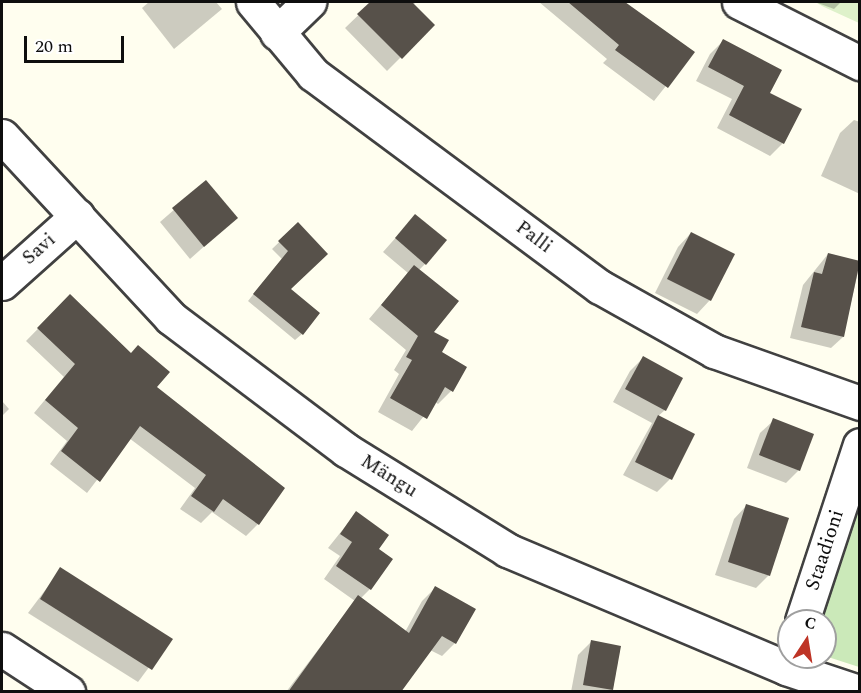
<!DOCTYPE html>
<meta charset="utf-8">
<style>
body{margin:0}
#map{position:relative;width:861px;height:693px;overflow:hidden;background:#fffeef;font-family:Spectral,serif}
div>[style]{position:absolute}
.green>*{inset:0;background:#cbe9b9}
.pitch>*{inset:0;background:#def1ca}
.shadow>*{inset:0;background:#0003}
.building>*{inset:0;background:#57514a}
.roads{filter:drop-shadow(2px 0 #414141) drop-shadow(-2px 0 #414141) drop-shadow(0 2px #414141) drop-shadow(0 -2px #414141)}
.minor>*{height:33px;margin:-16.5px;padding:0 16.5px;transform-origin:16.5px;border-radius:16.5px;background:#fff}
span{translate:-50% -50%;white-space:nowrap;text-align:center;line-height:1.15;-webkit-text-stroke:6px #fff;paint-order:stroke}
.street-label{font-size:20px;color:#0e0e0e}
.frame{position:absolute;inset:0;border:3px solid #0e0e0e;pointer-events:none}
.north{position:absolute;left:777px;top:609px;width:60px;height:60px;box-sizing:border-box;background:#fff;border:2px solid #9f9f9f;border-radius:50%;rotate:12deg;font-size:16px;font-weight:700;line-height:24px;text-align:center;color:#0e0e0e}
.north::after{content:'';display:block;margin:auto;width:21px;height:27px;background:#be3426;clip-path:polygon(50% 0,100% 100%,50% 72%,0 100%)}
.scale{position:absolute;left:24px;top:36px;width:100px;height:27px;box-sizing:border-box;border:3px solid #0e0e0e;border-top:0;padding-left:8px;font-size:18px;line-height:21px;white-space:nowrap;color:#0e0e0e;-webkit-text-stroke:4px #fff;paint-order:stroke}
</style>
<div id="map">
<div class="green">
<div style="clip-path:polygon(859px 491px,859px 667px,825px 656px,825px 621px,816px 621px)"></div>
</div>
<div class="pitch">
<div style="clip-path:polygon(815px 2px,859px 2px,859px 23px,824px 7px)"></div>
</div>
<div class="shadow">
<div style="clip-path:polygon(149px 2px,216px 2px,222px 9px,174px 49px,142px 8px)"></div>
<div style="clip-path:polygon(372px 2px,416px 2px,413px 5px,433px 25px,387px 71px,345px 28px)"></div>
<div style="clip-path:polygon(539px 2px,623px 2px,692px 53px,654px 101px,603px 63px,607px 59px)"></div>
<div style="clip-path:polygon(815px 2px,841px 2px,834px 9px)"></div>
<div style="clip-path:polygon(723px 41px,768px 93px,783px 143px,770px 156px,717px 128px,732px 99px,696px 81px,710px 54px)"></div>
<div style="clip-path:polygon(854px 120px,860px 122px,860px 194px,821px 176px,840px 133px)"></div>
<div style="clip-path:polygon(206px 182px,236px 218px,190px 259px,160px 222px)"></div>
<div style="clip-path:polygon(415px 216px,425px 264px,419px 270px,431px 332px,451px 391px,438px 404px,435px 402px,412px 431px,378px 412px,399px 374px,394px 370px,406px 350px,369px 319px,408px 273px,383px 252px)"></div>
<div style="clip-path:polygon(298px 224px,289px 290px,302px 334px,295px 340px,248px 301px,282px 259px,272px 249px)"></div>
<div style="clip-path:polygon(691px 233px,710px 300px,697px 314px,655px 293px,678px 247px)"></div>
<div style="clip-path:polygon(828px 254px,860px 263px,843px 337px,831px 348px,790px 338px,803px 285px)"></div>
<div style="clip-path:polygon(70px 296px,155px 387px,258px 524px,246px 536px,212px 512px,201px 523px,180px 509px,195px 488px,129px 438px,87px 493px,50px 464px,67px 441px,34px 413px,64px 377px,26px 341px)"></div>
<div style="clip-path:polygon(643px 358px,665px 410px,657px 417px,693px 434px,670px 479px,657px 492px,623px 475px,652px 423px,613px 402px,630px 371px)"></div>
<div style="clip-path:polygon(2px 401px,9px 409px,2px 416px)"></div>
<div style="clip-path:polygon(774px 420px,799px 470px,786px 483px,747px 468px,760px 433px)"></div>
<div style="clip-path:polygon(747px 505px,769px 575px,756px 588px,715px 575px,734px 519px)"></div>
<div style="clip-path:polygon(356px 513px,377px 550px,370px 589px,361px 598px,405px 632px,422px 601px,435px 588px,455px 643px,442px 656px,430px 650px,399px 692px,286px 692px,355px 601px,324px 579px,340px 556px,328px 548px)"></div>
<div style="clip-path:polygon(61px 569px,170px 639px,138px 682px,28px 613px)"></div>
<div style="clip-path:polygon(591px 642px,612px 690px,571px 692px,578px 655px)"></div>
</div>
<div class="building">
<div style="clip-path:polygon(370px 2px,412px 2px,435px 25px,402px 59px,357px 14px)"></div>
<div style="clip-path:polygon(568px 2px,625px 2px,695px 52px,668px 88px,615px 50px,619px 45px)"></div>
<div style="clip-path:polygon(723px 39px,782px 70px,770px 93px,802px 109px,784px 144px,729px 115px,744px 86px,708px 67px)"></div>
<div style="clip-path:polygon(206px 180px,238px 218px,204px 247px,172px 208px)"></div>
<div style="clip-path:polygon(415px 214px,447px 240px,426px 265px,395px 238px)"></div>
<div style="clip-path:polygon(298px 222px,328px 254px,291px 289px,320px 313px,303px 335px,253px 294px,288px 251px,278px 241px)"></div>
<div style="clip-path:polygon(691px 232px,735px 254px,711px 301px,667px 279px)"></div>
<div style="clip-path:polygon(828px 253px,860px 261px,844px 337px,801px 327px,814px 272px,822px 274px)"></div>
<div style="clip-path:polygon(414px 265px,459px 301px,434px 332px,449px 340px,442px 352px,467px 367px,453px 392px,445px 387px,427px 419px,390px 398px,412px 360px,406px 357px,418px 336px,381px 305px)"></div>
<div style="clip-path:polygon(70px 294px,131px 353px,138px 345px,170px 372px,157px 387px,285px 488px,259px 525px,223px 499px,214px 512px,191px 496px,206px 475px,140px 426px,100px 482px,61px 451px,78px 428px,45px 400px,75px 364px,37px 328px)"></div>
<div style="clip-path:polygon(643px 356px,683px 378px,666px 411px,625px 389px)"></div>
<div style="clip-path:polygon(658px 415px,695px 434px,672px 480px,635px 462px)"></div>
<div style="clip-path:polygon(773px 418px,814px 434px,800px 471px,759px 455px)"></div>
<div style="clip-path:polygon(746px 504px,789px 518px,770px 576px,728px 562px)"></div>
<div style="clip-path:polygon(356px 511px,389px 535px,379px 549px,393px 559px,371px 590px,336px 566px,352px 542px,340px 534px)"></div>
<div style="clip-path:polygon(60px 567px,173px 639px,152px 670px,40px 599px)"></div>
<div style="clip-path:polygon(435px 586px,476px 609px,456px 644px,442px 636px,401px 692px,288px 692px,358px 595px,409px 633px)"></div>
<div style="clip-path:polygon(591px 640px,621px 646px,613px 690px,583px 685px)"></div>
</div>
<div class="roads">
<div class="minor">
<div style="left:253px;top:2px;width:94px;rotate:50.2deg"></div>
<div style="left:313px;top:74px;width:357px;rotate:36.6deg"></div>
<div style="left:600px;top:287px;width:131px;rotate:29.3deg"></div>
<div style="left:714px;top:351px;width:155px;rotate:19.6deg"></div>
<div style="left:739px;top:2px;width:136px;rotate:26.8deg"></div>
<div style="left:277px;top:33px;width:45px;rotate:-44.1deg"></div>
<div style="left:2px;top:136px;width:248px;rotate:47.1deg"></div>
<div style="left:171px;top:318px;width:219px;rotate:37deg"></div>
<div style="left:346px;top:450px;width:190px;rotate:31.8deg"></div>
<div style="left:507px;top:550px;width:303px;rotate:22.9deg"></div>
<div style="left:786px;top:668px;width:76px;rotate:18.4deg"></div>
<div style="left:2px;top:283px;width:101px;rotate:-41.8deg"></div>
<div style="left:802px;top:621px;width:185px;rotate:-71.8deg"></div>
<div style="left:2px;top:649px;width:79px;rotate:33.1deg"></div>
</div>
</div>
<div class="street-label">
<span style="left:534px;top:237px;rotate:37deg">Palli</span>
<span style="left:39px;top:249px;rotate:-41deg">Savi</span>
<span style="left:389px;top:476px;rotate:32deg">Mängu</span>
<span style="left:825px;top:550px;rotate:-72deg">Staadioni</span>
</div>
<div class="frame"></div>
<div class="north">С</div>
<div class="scale">20 m</div>
</div>
